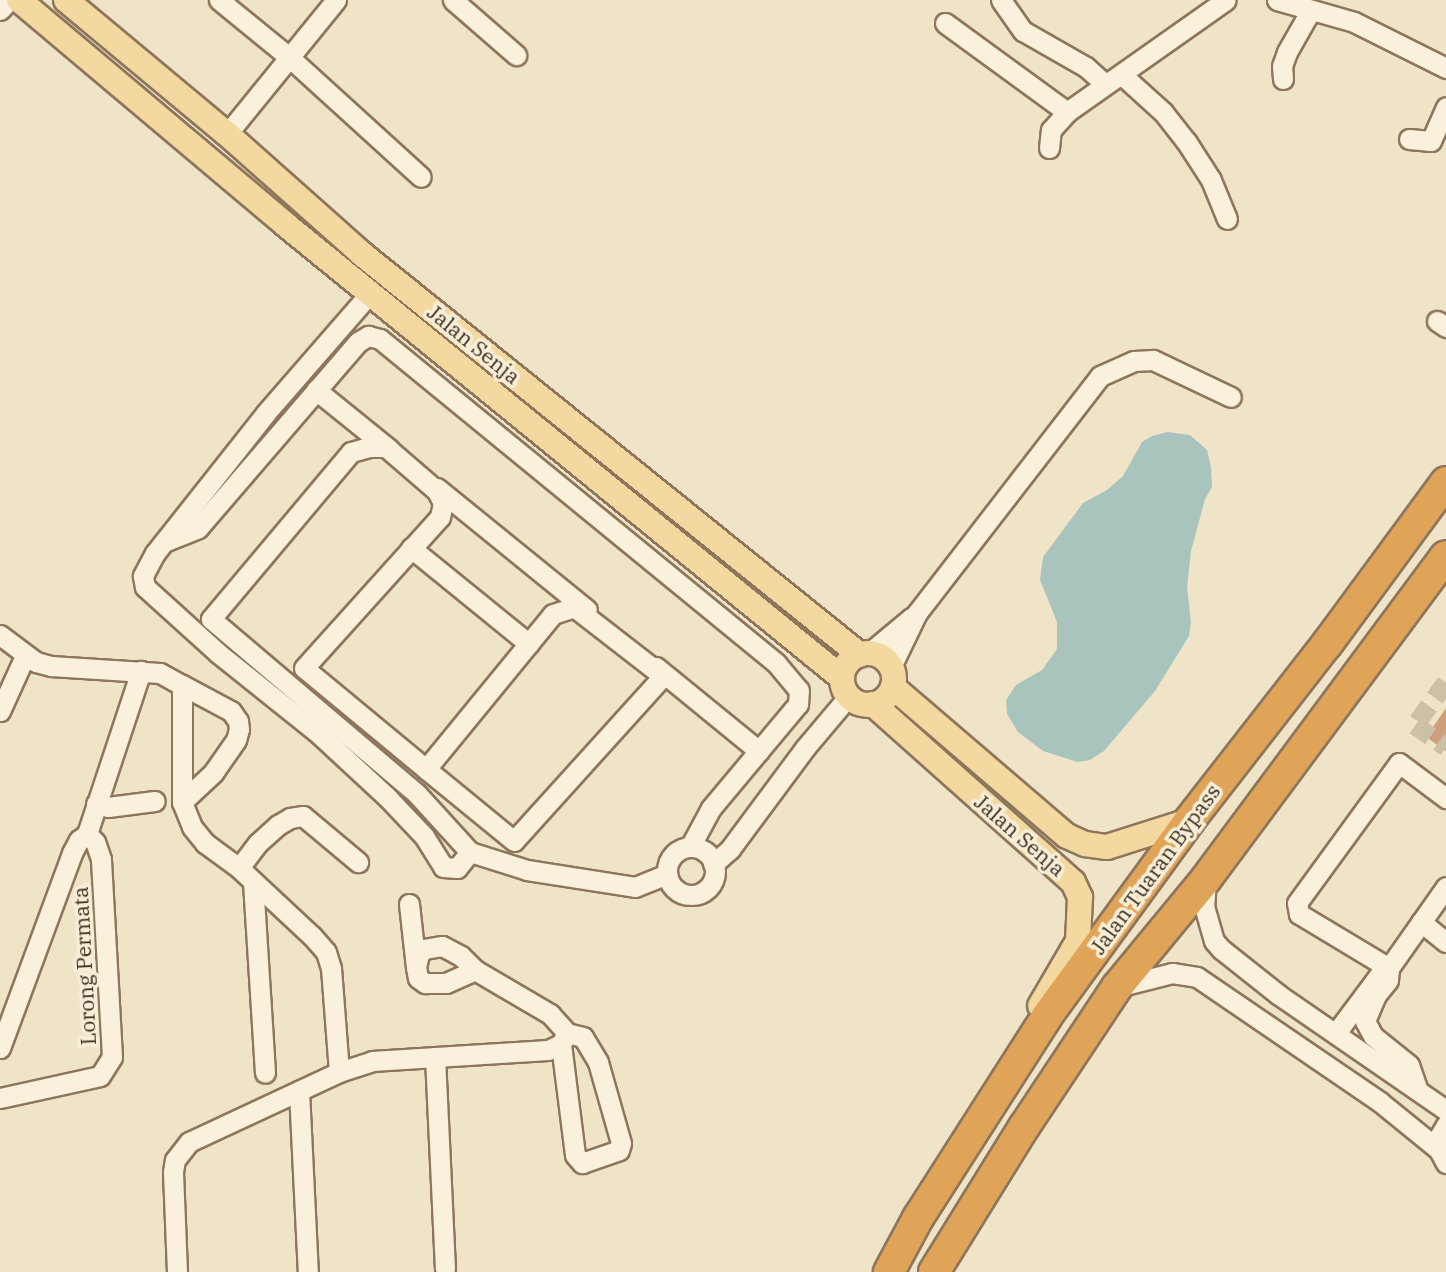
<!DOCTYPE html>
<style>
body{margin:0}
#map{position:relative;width:1446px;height:1272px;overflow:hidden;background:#f0e4c8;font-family:"IBM Plex Serif",serif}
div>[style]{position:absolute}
.water>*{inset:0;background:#a9c4bc}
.building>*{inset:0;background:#cf9f7d}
.minor-tunnel>*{height:19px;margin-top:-9.5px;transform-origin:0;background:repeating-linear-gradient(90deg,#ccc0a6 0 19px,transparent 0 29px)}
.roads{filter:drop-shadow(2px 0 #8d765c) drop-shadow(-2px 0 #8d765c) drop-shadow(0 2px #8d765c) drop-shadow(0 -2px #8d765c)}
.minor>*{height:19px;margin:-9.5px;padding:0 9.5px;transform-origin:9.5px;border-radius:9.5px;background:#faf1dc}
.minor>.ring{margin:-9.5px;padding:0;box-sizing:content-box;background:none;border:19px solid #faf1dc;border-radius:50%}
.major>*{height:24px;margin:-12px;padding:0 12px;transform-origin:12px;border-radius:12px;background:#f3d9a0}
.major>.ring{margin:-12px;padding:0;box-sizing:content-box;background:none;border:24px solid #f3d9a0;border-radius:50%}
.highway>*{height:30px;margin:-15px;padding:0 15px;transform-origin:15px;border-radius:15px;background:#e0a458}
span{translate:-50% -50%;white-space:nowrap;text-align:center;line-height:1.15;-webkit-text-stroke:7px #f7eed8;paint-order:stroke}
.street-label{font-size:21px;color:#3d2e20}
</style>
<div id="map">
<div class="water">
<div style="clip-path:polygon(1167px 432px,1190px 435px,1207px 450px,1211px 467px,1212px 487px,1205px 499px,1191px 551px,1187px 587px,1191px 622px,1189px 636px,1155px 691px,1104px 751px,1090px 760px,1078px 762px,1043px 751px,1018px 732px,1007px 714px,1006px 700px,1016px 685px,1042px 670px,1057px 649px,1057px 622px,1040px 580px,1043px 557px,1083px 503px,1107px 490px,1123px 476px,1142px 442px,1152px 436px)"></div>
</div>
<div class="building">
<div style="clip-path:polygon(1446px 708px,1446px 751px,1426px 737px)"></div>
</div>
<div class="minor-tunnel">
<div style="left:1446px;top:682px;width:53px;rotate:125.8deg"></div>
<div style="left:1415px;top:725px;width:38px;rotate:35deg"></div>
</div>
<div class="roads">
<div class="minor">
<div style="left:219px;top:0;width:90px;rotate:39.2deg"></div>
<div style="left:289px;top:57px;width:178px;rotate:42.3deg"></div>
<div style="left:453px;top:0;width:84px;rotate:41.1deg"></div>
<div style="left:1001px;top:0;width:38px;rotate:55deg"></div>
<div style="left:1023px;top:31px;width:73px;rotate:29.7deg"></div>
<div style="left:1086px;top:67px;width:24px;rotate:42deg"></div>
<div style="left:1277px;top:0;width:80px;rotate:15.9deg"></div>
<div style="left:1354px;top:22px;width:103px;rotate:26.6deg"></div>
<div style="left:0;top:10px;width:13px;rotate:-48deg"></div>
<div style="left:945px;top:23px;width:151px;rotate:36.1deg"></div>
<div style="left:1122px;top:75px;width:55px;rotate:42.1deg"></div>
<div style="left:1163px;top:112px;width:37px;rotate:52deg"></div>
<div style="left:1186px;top:141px;width:46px;rotate:57.3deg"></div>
<div style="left:1211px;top:180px;width:42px;rotate:67.7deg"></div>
<div style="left:1283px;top:79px;width:13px;rotate:-94deg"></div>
<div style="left:1282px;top:66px;width:15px;rotate:-70deg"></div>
<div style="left:1287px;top:52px;width:48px;rotate:-60.3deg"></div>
<div style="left:227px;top:134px;width:173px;rotate:-50.9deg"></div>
<div style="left:1409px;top:139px;width:22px;rotate:5deg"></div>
<div style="left:1431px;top:141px;width:37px;rotate:-66deg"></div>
<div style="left:1049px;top:148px;width:18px;rotate:-84deg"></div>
<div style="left:1051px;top:130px;width:24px;rotate:-48deg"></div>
<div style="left:1067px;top:112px;width:194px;rotate:-35.2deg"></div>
<div style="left:371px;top:292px;width:160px;rotate:131deg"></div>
<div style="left:266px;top:413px;width:179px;rotate:128.4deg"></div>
<div style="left:155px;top:553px;width:26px;rotate:118deg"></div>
<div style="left:143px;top:576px;width:11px;rotate:80deg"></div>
<div style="left:145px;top:587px;width:98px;rotate:42.1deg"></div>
<div style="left:218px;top:653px;width:129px;rotate:38.7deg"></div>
<div style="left:319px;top:734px;width:93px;rotate:42.8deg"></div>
<div style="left:387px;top:797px;width:54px;rotate:46.5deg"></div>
<div style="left:424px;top:836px;width:36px;rotate:58deg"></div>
<div style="left:443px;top:867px;width:14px;rotate:4deg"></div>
<div style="left:457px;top:868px;width:21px;rotate:-51deg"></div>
<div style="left:1437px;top:321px;width:11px;rotate:34deg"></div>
<div style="left:316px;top:390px;width:94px;rotate:38.9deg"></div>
<div style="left:437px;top:488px;width:193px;rotate:39.1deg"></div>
<div style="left:164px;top:542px;width:37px;rotate:-22deg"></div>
<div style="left:198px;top:528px;width:245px;rotate:-49.3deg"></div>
<div style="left:358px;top:342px;width:12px;rotate:-31deg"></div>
<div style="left:368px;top:336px;width:12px;rotate:14deg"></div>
<div style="left:380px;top:339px;width:512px;rotate:39.29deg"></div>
<div style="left:776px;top:663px;width:35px;rotate:50deg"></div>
<div style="left:799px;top:690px;width:14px;rotate:94deg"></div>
<div style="left:798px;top:704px;width:136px;rotate:129.9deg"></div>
<div style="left:711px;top:808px;width:44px;rotate:118.3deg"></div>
<div style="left:411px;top:548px;width:152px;rotate:39.1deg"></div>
<div style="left:0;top:635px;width:45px;rotate:36.9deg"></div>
<div style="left:36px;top:662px;width:16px;rotate:15deg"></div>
<div style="left:51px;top:666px;width:109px;rotate:3.7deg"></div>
<div style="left:160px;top:673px;width:25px;rotate:29deg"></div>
<div style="left:182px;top:685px;width:117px;rotate:90deg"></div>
<div style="left:182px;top:802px;width:27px;rotate:68deg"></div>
<div style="left:192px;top:827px;width:21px;rotate:51deg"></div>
<div style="left:205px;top:843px;width:42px;rotate:36.3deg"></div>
<div style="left:239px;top:868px;width:100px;rotate:43deg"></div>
<div style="left:312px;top:936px;width:21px;rotate:49deg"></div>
<div style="left:326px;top:952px;width:17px;rotate:73deg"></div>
<div style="left:331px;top:968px;width:104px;rotate:85.6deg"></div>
<div style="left:869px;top:653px;width:55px;rotate:-39.8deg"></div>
<div style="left:656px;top:667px;width:133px;rotate:39.2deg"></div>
<div style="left:891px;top:667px;width:60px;rotate:-64.3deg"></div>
<div style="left:917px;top:613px;width:299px;rotate:-52.3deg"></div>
<div style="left:1100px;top:376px;width:37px;rotate:-24deg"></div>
<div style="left:1134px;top:361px;width:19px;rotate:-3deg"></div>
<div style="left:1153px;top:360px;width:86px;rotate:25.4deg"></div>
<div style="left:182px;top:685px;width:55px;rotate:28deg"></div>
<div style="left:231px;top:711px;width:12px;rotate:55deg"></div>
<div style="left:238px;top:721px;width:8px;rotate:83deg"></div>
<div style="left:239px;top:729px;width:11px;rotate:105deg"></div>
<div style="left:236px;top:740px;width:39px;rotate:125deg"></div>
<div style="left:214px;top:772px;width:44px;rotate:136.8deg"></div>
<div style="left:0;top:711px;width:60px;rotate:-65.6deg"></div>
<div style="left:426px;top:769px;width:200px;rotate:-50.7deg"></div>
<div style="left:553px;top:614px;width:22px;rotate:-18deg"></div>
<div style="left:574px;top:607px;width:113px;rotate:37.8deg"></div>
<div style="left:663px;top:676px;width:222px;rotate:132.1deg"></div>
<div style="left:514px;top:841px;width:114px;rotate:-140.7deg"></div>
<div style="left:426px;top:769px;width:158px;rotate:-140.4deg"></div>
<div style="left:304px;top:668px;width:203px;rotate:-48deg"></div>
<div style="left:440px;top:517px;width:14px;rotate:-78deg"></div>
<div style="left:443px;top:503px;width:13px;rotate:-117deg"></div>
<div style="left:437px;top:491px;width:67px;rotate:-139.2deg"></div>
<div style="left:386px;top:447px;width:17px;rotate:180deg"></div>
<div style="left:369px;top:447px;width:19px;rotate:164deg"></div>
<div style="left:351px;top:452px;width:218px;rotate:130deg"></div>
<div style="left:211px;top:619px;width:270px;rotate:40.3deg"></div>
<div style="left:417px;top:794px;width:79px;rotate:47.6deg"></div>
<div style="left:470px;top:852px;width:60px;rotate:17.5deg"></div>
<div style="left:527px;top:870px;width:109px;rotate:8.9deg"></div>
<div style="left:635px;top:887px;width:35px;rotate:-22deg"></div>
<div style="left:96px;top:804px;width:12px;rotate:14deg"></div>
<div style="left:108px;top:807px;width:47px;rotate:-7.3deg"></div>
<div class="ring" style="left:667px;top:847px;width:29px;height:29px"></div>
<div style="left:713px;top:864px;width:23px;rotate:-41deg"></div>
<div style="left:730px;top:849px;width:126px;rotate:-53.4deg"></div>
<div style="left:805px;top:748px;width:67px;rotate:-49.9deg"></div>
<div style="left:239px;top:868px;width:31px;rotate:-53deg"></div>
<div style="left:258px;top:843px;width:27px;rotate:-42deg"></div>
<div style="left:278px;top:825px;width:14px;rotate:-30deg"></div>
<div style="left:290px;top:818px;width:13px;rotate:-9deg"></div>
<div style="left:303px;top:816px;width:72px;rotate:39.9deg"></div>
<div style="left:1206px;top:880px;width:26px;rotate:94deg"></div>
<div style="left:1204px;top:906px;width:36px;rotate:74deg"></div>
<div style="left:1214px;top:941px;width:11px;rotate:49deg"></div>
<div style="left:1221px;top:949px;width:74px;rotate:38.4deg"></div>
<div style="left:1279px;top:995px;width:203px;rotate:34.6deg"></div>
<div style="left:253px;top:882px;width:191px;rotate:86.4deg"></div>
<div style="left:409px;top:904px;width:63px;rotate:83.7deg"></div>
<div style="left:416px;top:967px;width:11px;rotate:80deg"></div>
<div style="left:418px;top:978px;width:9px;rotate:36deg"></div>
<div style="left:425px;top:983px;width:21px"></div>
<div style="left:446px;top:983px;width:32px;rotate:-24deg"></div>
<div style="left:475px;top:970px;width:20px;rotate:-135deg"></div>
<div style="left:461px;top:956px;width:21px;rotate:-152deg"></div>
<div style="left:442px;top:946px;width:18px;rotate:171deg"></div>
<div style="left:424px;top:949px;width:7px;rotate:135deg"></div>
<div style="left:419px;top:954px;width:13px;rotate:103deg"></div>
<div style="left:1421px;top:922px;width:32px;rotate:39deg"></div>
<div style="left:475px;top:970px;width:87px;rotate:30.4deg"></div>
<div style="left:550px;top:1014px;width:25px;rotate:48deg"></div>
<div style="left:567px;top:1033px;width:13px;rotate:119deg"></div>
<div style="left:561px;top:1044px;width:112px;rotate:82.8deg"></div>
<div style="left:575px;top:1155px;width:11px;rotate:49deg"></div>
<div style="left:582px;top:1163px;width:39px;rotate:-19deg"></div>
<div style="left:619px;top:1150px;width:7px;rotate:-74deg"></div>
<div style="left:621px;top:1143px;width:84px;rotate:-105.9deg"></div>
<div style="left:598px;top:1062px;width:29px;rotate:-121deg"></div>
<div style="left:583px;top:1037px;width:16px;rotate:-166deg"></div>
<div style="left:1117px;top:987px;width:57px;rotate:-14.3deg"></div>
<div style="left:1172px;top:973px;width:25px;rotate:9deg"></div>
<div style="left:1197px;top:977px;width:222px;rotate:34.3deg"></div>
<div style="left:1380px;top:1102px;width:76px;rotate:39.1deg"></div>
<div style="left:1336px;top:1033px;width:74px;rotate:-53.3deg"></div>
<div style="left:1380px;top:974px;width:11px;rotate:-34deg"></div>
<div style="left:1389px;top:968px;width:99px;rotate:-54.9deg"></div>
<div style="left:0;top:1048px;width:208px;rotate:-69.7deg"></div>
<div style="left:72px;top:853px;width:15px;rotate:-62deg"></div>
<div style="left:79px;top:840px;width:10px;rotate:-37deg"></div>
<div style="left:87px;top:834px;width:172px;rotate:-71.7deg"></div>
<div style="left:435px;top:1057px;width:212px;rotate:87.3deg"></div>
<div style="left:1417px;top:1088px;width:24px;rotate:-109deg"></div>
<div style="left:1409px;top:1065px;width:46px;rotate:-141.1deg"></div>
<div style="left:1373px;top:1036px;width:17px;rotate:-118deg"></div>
<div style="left:1365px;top:1021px;width:28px;rotate:-67deg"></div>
<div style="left:1376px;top:995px;width:19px;rotate:-51deg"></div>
<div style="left:1388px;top:980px;width:12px;rotate:-85deg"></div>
<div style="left:1389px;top:968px;width:105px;rotate:-149deg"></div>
<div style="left:1299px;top:914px;width:11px;rotate:-100deg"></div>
<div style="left:1297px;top:903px;width:173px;rotate:-53.9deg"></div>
<div style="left:1399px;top:763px;width:59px;rotate:36.7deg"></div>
<div style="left:299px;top:1091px;width:181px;rotate:87.2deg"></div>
<div style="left:0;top:1098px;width:102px;rotate:-12.4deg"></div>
<div style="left:100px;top:1076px;width:22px;rotate:-58deg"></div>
<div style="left:112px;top:1057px;width:198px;rotate:-93.2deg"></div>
<div style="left:101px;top:859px;width:18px;rotate:-109deg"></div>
<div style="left:95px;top:842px;width:11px;rotate:-135deg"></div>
<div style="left:1446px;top:1125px;width:14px;rotate:120deg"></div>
<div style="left:1439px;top:1137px;width:13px;rotate:90deg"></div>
<div style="left:1439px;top:1150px;width:15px;rotate:62deg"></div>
<div style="left:177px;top:1272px;width:100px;rotate:-92.3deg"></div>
<div style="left:173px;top:1172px;width:12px;rotate:-81deg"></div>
<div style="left:175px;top:1160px;width:23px;rotate:-52deg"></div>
<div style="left:189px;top:1142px;width:166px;rotate:-25deg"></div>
<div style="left:339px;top:1072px;width:35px;rotate:-18deg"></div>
<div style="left:372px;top:1061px;width:176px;rotate:-3.6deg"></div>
<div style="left:548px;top:1050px;width:14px;rotate:-25deg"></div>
</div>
<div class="major">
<div style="left:19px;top:0;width:349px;rotate:40.1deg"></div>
<div style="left:286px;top:225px;width:717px;rotate:39.17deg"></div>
<div style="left:66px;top:0;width:209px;rotate:39.8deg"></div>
<div style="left:227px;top:134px;width:181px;rotate:41.6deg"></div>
<div style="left:362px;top:254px;width:639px;rotate:38.84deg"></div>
<div class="ring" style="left:842px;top:653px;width:28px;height:28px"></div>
<div style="left:893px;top:687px;width:229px;rotate:40.6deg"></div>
<div style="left:1067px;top:836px;width:20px;rotate:24deg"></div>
<div style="left:1085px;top:844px;width:22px;rotate:8deg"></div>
<div style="left:1107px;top:847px;width:86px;rotate:-17.6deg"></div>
<div style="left:873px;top:704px;width:268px;rotate:41.7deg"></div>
<div style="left:1073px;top:882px;width:17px;rotate:65deg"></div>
<div style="left:1080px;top:897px;width:44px;rotate:92.6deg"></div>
<div style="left:1078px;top:941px;width:75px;rotate:120.3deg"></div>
</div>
<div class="highway">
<div style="left:889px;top:1272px;width:61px;rotate:-61.8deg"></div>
<div style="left:918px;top:1218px;width:240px;rotate:-57.4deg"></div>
<div style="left:1047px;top:1016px;width:241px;rotate:-53.9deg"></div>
<div style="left:1189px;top:821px;width:224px;rotate:-52.1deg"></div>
<div style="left:1327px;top:644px;width:201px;rotate:-53.7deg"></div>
<div style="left:934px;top:1272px;width:171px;rotate:-58.2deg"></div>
<div style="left:1024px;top:1127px;width:168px;rotate:-56.4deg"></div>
<div style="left:1117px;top:987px;width:140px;rotate:-50.5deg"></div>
<div style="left:1206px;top:879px;width:402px;rotate:-53.4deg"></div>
</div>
</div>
<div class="street-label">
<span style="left:474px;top:344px;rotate:39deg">Jalan Senja</span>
<span style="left:1020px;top:835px;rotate:41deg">Jalan Senja</span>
<span style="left:1155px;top:869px;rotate:-54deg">Jalan Tuaran Bypass</span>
<span style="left:84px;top:966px;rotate:-93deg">Lorong Permata</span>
</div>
</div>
